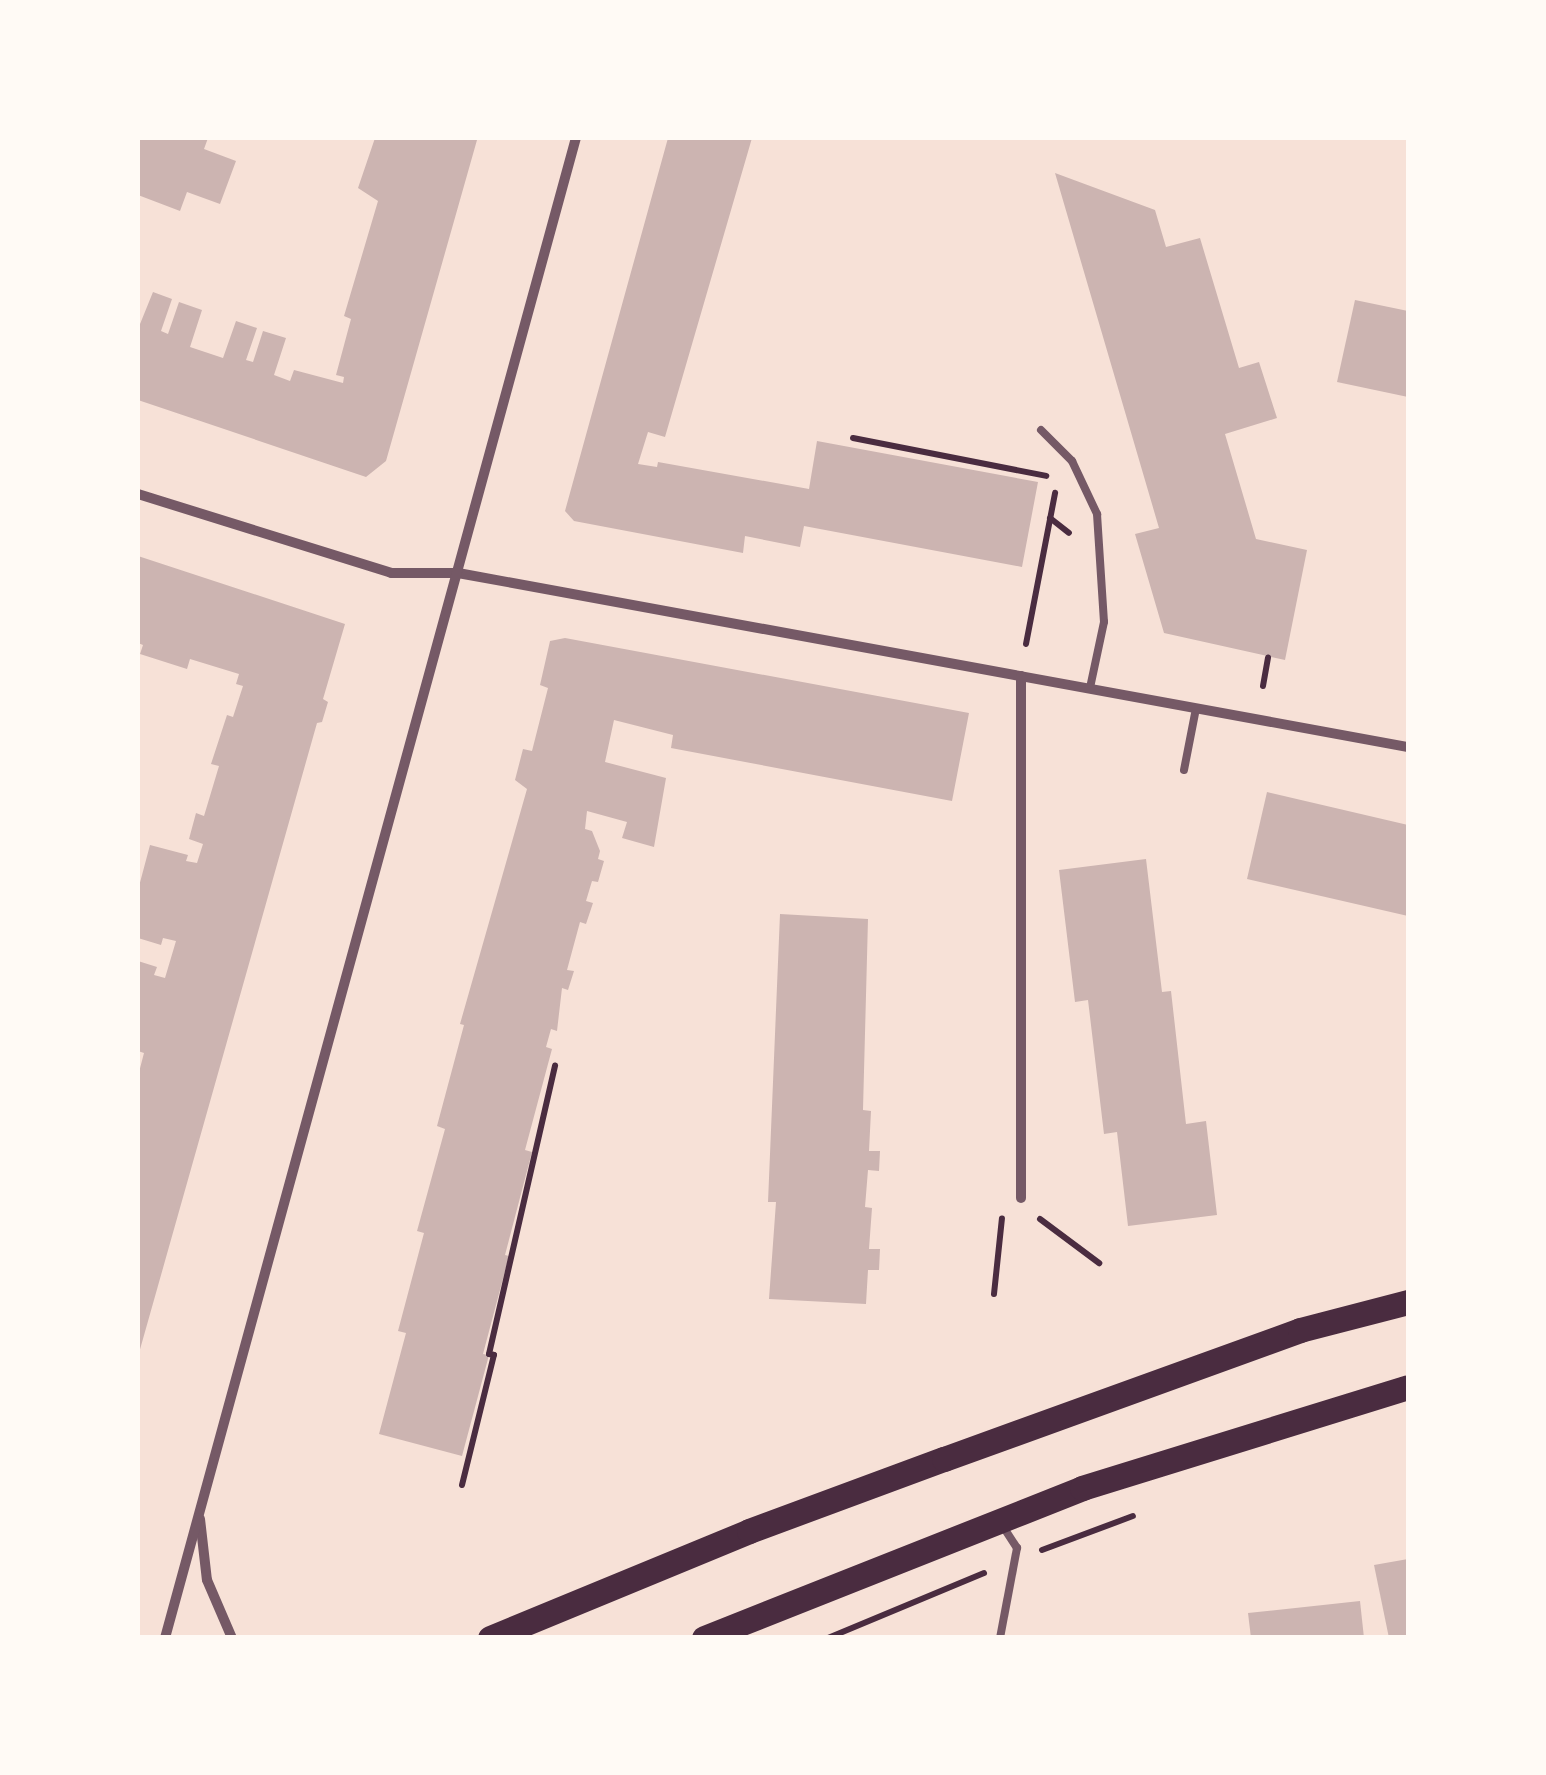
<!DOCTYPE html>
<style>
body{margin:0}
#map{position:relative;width:1546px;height:1775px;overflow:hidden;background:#f7e1d7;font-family:"Nunito Sans",sans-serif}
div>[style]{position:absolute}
.building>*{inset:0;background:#ccb4b1}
.path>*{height:6px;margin:-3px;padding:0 3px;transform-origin:3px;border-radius:3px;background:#4a2c40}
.service>*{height:8px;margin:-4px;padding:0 4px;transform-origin:4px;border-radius:4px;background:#755966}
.minor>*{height:10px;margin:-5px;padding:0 5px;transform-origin:5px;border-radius:5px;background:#755966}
.primary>*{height:25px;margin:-12.5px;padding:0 12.5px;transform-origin:12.5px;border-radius:12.5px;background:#4a2c40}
span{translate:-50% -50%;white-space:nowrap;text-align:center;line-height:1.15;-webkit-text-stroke:8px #fffaf5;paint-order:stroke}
.frame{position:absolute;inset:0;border:140px solid #fffaf5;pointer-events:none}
</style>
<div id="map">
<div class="building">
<div style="clip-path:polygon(138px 138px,208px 138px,204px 149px,236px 161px,220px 204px,187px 192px,180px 211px,138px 195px)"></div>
<div style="clip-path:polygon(375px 138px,477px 140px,386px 461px,366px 477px,138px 400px,138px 329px,153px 292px,172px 299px,161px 331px,168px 334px,179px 302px,202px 310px,190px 347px,223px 358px,236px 321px,257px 328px,246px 360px,253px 362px,263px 331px,286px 338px,274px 375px,290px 381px,294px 370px,343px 383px,344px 377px,336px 375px,351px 319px,344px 316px,378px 201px,358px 188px)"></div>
<div style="clip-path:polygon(668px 138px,752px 138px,665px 437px,648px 432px,638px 464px,657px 467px,658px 462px,809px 489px,817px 441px,1038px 482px,1022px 567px,804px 526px,800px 547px,745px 536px,743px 553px,574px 521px,565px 511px)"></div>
<div style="clip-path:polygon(1055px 173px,1155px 210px,1166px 247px,1200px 238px,1239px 368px,1259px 362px,1277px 418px,1225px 434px,1256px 539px,1307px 550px,1285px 660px,1164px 633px,1135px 534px,1159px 528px)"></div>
<div style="clip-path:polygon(1355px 300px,1408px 311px,1408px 397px,1337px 382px)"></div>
<div style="clip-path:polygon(138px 556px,345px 624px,323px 699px,328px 702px,322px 722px,317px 723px,139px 1353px,138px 1076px,144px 1053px,138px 1051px,138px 961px,157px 967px,154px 975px,165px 978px,176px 941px,163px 938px,161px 945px,138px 938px,138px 890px,150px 845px,188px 855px,186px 861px,197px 863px,203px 844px,189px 839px,196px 813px,204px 816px,219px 766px,211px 764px,227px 715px,233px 717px,243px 686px,236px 684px,239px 674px,190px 659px,187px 669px,140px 654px,143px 645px,138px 643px)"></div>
<div style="clip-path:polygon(565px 638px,969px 713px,952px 801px,671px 748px,673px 735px,614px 720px,605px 762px,666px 778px,654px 847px,622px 838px,627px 822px,587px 811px,585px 829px,592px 831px,600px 851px,598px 859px,604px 861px,598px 882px,592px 881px,586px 901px,593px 903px,586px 924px,580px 922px,567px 970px,574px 971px,568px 990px,562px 988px,557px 1031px,551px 1029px,546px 1047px,552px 1049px,525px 1150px,532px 1152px,505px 1255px,509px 1256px,483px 1354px,489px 1355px,462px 1456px,379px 1434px,406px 1333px,398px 1331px,424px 1233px,417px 1231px,445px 1129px,437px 1126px,464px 1025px,460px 1024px,527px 789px,515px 780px,523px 749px,532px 751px,548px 688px,540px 685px,550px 641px)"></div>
<div style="clip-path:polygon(1267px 792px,1408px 825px,1408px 916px,1247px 879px)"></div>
<div style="clip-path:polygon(1146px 859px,1162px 992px,1171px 991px,1186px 1124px,1206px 1121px,1217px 1215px,1128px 1226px,1117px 1132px,1104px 1134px,1088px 1000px,1075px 1002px,1059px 870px)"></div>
<div style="clip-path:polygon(780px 914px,868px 919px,863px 1110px,871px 1111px,869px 1151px,880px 1151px,879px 1171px,868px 1170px,865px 1207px,872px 1208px,869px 1249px,880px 1249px,879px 1270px,868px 1270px,866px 1304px,769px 1299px,776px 1202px,768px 1202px)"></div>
<div style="clip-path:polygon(1408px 1559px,1408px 1638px,1389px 1638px,1374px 1565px)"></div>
<div style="clip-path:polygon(1360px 1601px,1364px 1638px,1251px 1638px,1248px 1613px)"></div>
</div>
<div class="path">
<div style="left:853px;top:438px;width:197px;rotate:11.1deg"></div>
<div style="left:1050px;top:518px;width:24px;rotate:38deg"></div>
<div style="left:1026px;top:644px;width:154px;rotate:-79.1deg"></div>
<div style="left:1263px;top:686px;width:29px;rotate:-80deg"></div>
<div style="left:1040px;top:1219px;width:74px;rotate:36.7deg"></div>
<div style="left:994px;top:1294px;width:76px;rotate:-84deg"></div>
<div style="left:462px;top:1485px;width:134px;rotate:-76.2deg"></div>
<div style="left:494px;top:1355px;width:5px;rotate:-169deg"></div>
<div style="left:489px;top:1354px;width:296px;rotate:-77.1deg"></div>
<div style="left:1042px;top:1550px;width:97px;rotate:-20.5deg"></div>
<div style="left:828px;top:1638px;width:169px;rotate:-22.6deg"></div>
</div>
<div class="service">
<div style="left:1041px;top:430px;width:44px;rotate:45deg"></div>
<div style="left:1072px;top:461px;width:59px;rotate:64.7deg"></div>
<div style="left:1097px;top:514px;width:108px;rotate:86.3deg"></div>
<div style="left:1104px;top:622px;width:67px;rotate:102deg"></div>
<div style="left:1184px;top:770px;width:63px;rotate:-79deg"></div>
<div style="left:1000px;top:1638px;width:92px;rotate:-79.3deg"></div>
<div style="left:1017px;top:1548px;width:27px;rotate:-123deg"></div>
</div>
<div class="minor">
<div style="left:138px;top:494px;width:265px;rotate:17.3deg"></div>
<div style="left:391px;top:573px;width:67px"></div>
<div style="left:458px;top:573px;width:966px;rotate:10.38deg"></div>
<div style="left:1021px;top:676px;width:522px;rotate:90deg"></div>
<div style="left:200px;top:1519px;width:61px;rotate:83.5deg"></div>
<div style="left:207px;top:1580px;width:63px;rotate:66.7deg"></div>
<div style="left:165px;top:1638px;width:1555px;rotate:-74.68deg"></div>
</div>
<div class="primary">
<div style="left:490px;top:1638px;width:280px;rotate:-22.4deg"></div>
<div style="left:749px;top:1531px;width:208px;rotate:-20.3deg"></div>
<div style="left:944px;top:1459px;width:379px;rotate:-19.9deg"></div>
<div style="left:1300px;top:1330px;width:112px;rotate:-14.5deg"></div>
<div style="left:704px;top:1638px;width:407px;rotate:-21.6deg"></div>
<div style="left:1082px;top:1488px;width:341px;rotate:-17.2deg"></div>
</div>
<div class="frame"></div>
</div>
